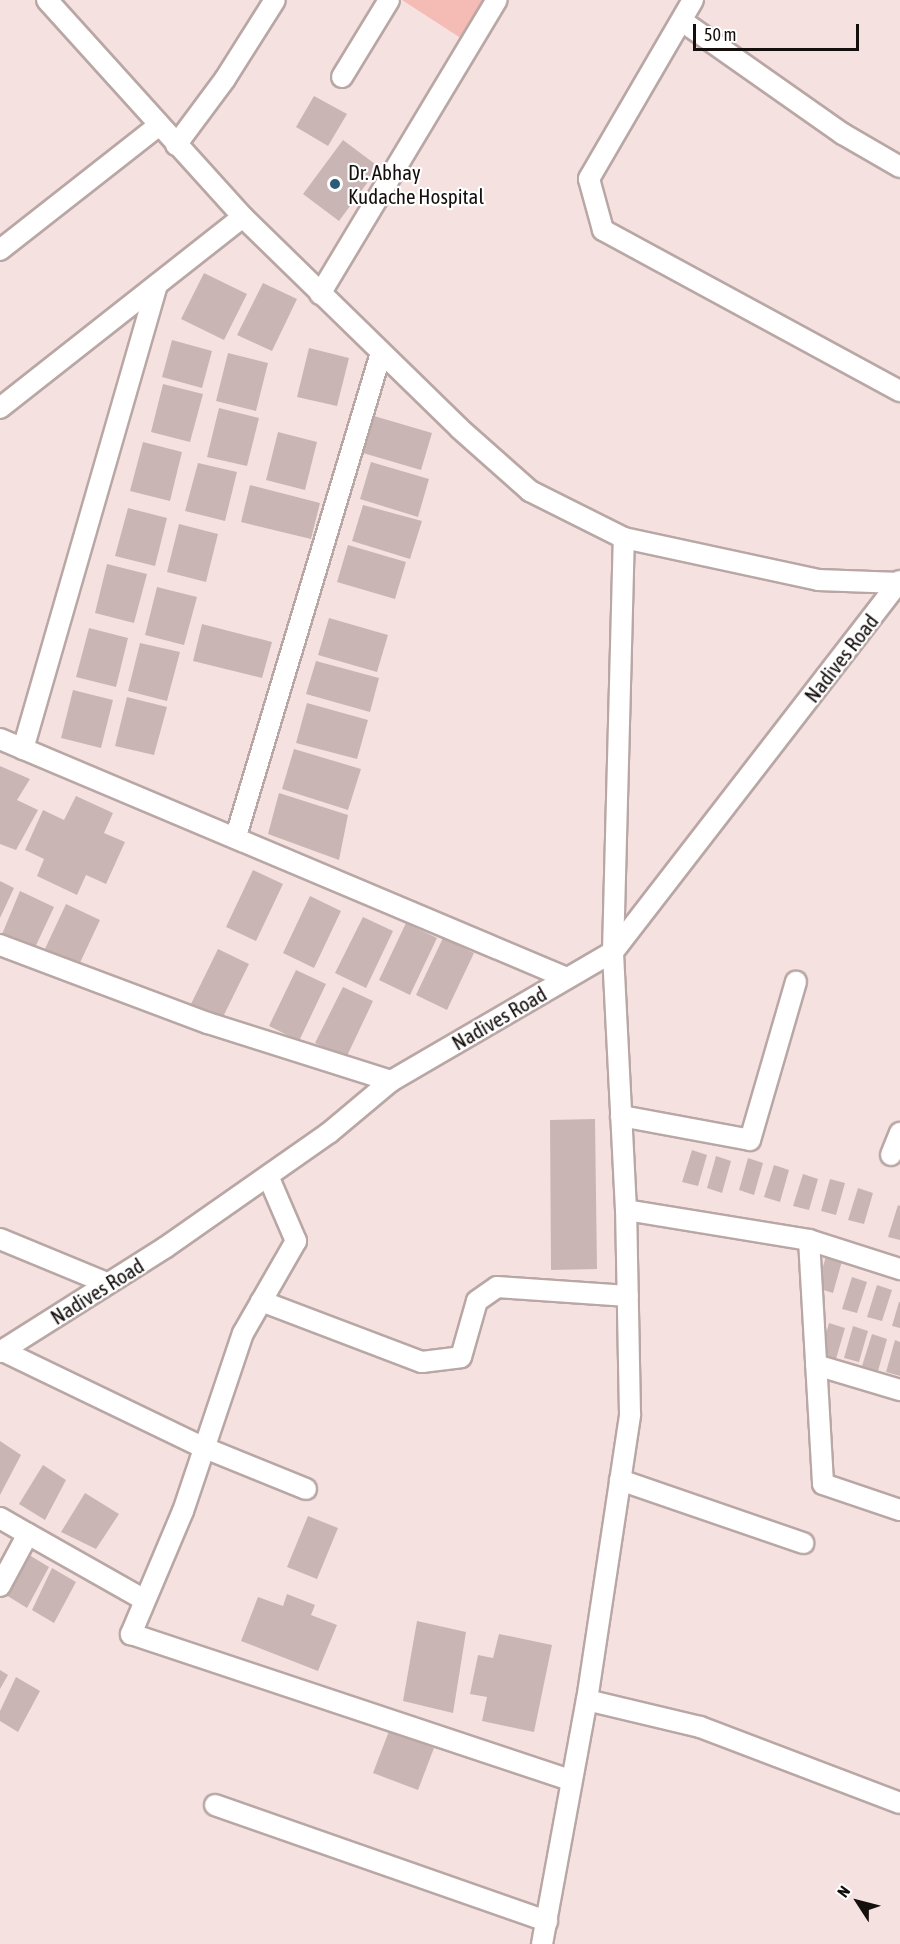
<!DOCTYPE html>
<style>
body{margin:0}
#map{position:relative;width:900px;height:1944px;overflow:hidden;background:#f5e2e0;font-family:"Asap Condensed",sans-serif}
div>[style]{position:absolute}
.green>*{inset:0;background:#f5bbb5}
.building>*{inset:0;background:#c9b6b4}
.roads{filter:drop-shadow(2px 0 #b9a7a5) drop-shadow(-2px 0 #b9a7a5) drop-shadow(0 2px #b9a7a5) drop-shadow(0 -2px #b9a7a5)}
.minor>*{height:20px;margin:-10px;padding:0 10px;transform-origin:10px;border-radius:10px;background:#fff}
.dots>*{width:16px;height:16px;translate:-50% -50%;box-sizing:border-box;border:3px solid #fff;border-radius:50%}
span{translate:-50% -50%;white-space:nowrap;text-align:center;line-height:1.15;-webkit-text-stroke:4.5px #fff;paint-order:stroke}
.poi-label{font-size:21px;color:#140e0d}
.left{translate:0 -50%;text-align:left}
.street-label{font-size:21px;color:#140e0d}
.north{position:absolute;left:828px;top:1872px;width:60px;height:60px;-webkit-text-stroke:4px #fff;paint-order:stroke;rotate:306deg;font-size:16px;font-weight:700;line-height:24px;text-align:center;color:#140e0d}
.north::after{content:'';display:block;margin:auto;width:21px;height:27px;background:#140e0d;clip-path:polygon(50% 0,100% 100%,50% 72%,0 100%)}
.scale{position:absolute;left:693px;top:24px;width:166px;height:27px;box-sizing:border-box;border:3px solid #140e0d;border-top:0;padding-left:8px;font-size:18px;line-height:21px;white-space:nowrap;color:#140e0d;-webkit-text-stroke:4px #fff;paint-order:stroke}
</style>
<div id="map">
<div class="green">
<div style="clip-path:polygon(402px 0,497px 0,470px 44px)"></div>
</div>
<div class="building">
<div style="clip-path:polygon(314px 96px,347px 114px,328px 146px,296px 127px)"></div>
<div style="clip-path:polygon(343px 140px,379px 167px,339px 221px,303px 194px)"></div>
<div style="clip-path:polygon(204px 273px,247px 294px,224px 340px,181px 319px)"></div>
<div style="clip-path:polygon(263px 283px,297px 299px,272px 351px,237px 335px)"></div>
<div style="clip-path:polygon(172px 340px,212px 351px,202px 388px,162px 377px)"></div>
<div style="clip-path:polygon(309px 348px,349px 358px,337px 406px,297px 397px)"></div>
<div style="clip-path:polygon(228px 353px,268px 363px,256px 411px,216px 401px)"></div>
<div style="clip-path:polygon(163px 384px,203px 394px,190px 442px,151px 432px)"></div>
<div style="clip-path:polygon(219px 408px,259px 418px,247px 466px,207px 457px)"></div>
<div style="clip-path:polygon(374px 416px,432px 433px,421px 470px,363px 453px)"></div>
<div style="clip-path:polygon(278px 432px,317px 442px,305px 490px,266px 480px)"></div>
<div style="clip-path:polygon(143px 442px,182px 452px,170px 501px,130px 491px)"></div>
<div style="clip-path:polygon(371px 462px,429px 479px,418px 517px,360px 499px)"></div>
<div style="clip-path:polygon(198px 463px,237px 472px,225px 521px,185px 511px)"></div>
<div style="clip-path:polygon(250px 485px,320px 503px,311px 539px,241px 522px)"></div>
<div style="clip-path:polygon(363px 505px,422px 521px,410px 559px,352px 541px)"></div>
<div style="clip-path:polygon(128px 508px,167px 518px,155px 566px,115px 556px)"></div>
<div style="clip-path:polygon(179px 524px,218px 534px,206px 582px,167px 572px)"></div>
<div style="clip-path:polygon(348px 545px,406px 562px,395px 599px,337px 582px)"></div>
<div style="clip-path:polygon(107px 564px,147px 574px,134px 623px,95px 613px)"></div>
<div style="clip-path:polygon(157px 587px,197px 597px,184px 645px,145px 635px)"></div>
<div style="clip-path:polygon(329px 618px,388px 635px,377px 672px,318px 655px)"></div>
<div style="clip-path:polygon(202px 624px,272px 642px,262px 678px,193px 661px)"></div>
<div style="clip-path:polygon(89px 628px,128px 638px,116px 687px,76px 677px)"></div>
<div style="clip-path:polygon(140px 643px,180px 652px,167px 701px,128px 691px)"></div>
<div style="clip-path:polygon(316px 661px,379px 678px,370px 712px,306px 694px)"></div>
<div style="clip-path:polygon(73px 690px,113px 700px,101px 748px,61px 738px)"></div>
<div style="clip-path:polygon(127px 697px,167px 707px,154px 755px,115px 746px)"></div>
<div style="clip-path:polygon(307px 703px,368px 720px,357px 759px,296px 743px)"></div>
<div style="clip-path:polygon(294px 749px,361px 769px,348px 810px,282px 789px)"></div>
<div style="clip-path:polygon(0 766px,30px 779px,17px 800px,38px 810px,16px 850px,0 844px)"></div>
<div style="clip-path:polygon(279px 793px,348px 815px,339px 860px,268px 834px)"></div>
<div style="clip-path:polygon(76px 796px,113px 813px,104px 833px,125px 842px,106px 884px,86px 875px,77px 895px,37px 876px,44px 859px,25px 850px,43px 810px,64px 820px)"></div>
<div style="clip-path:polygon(253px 870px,283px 884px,256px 941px,226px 927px)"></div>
<div style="clip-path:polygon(0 881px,14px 888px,0 918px)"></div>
<div style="clip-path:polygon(20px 891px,54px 907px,32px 954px,0 939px)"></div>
<div style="clip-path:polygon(310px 896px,341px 911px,314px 968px,283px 953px)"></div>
<div style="clip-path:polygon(66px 904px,100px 920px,78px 967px,44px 951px)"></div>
<div style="clip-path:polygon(363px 917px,393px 931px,366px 988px,335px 973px)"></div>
<div style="clip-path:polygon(406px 923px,437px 938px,410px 995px,379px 980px)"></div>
<div style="clip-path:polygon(443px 938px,474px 953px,447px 1010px,416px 995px)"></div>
<div style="clip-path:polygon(218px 949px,249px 964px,221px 1021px,190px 1006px)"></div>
<div style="clip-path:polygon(296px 970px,326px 984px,299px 1041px,269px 1026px)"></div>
<div style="clip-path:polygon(343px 987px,373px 1001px,346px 1058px,315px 1043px)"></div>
<div style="clip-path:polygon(595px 1119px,597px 1269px,551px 1270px,550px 1120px)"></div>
<div style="clip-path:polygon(692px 1150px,707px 1155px,698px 1186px,682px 1182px)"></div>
<div style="clip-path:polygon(716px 1156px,731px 1161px,722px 1193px,707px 1188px)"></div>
<div style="clip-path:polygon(748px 1158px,763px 1163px,754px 1195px,739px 1190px)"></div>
<div style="clip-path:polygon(774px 1165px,789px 1170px,780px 1202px,764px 1197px)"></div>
<div style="clip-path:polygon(803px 1174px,818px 1179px,809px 1210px,793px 1206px)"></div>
<div style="clip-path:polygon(830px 1179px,845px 1183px,836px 1215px,821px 1211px)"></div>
<div style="clip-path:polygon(858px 1188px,873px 1193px,864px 1224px,848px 1220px)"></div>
<div style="clip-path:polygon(898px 1205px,900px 1206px,900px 1240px,888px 1237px)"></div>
<div style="clip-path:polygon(826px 1256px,842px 1261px,833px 1293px,817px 1288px)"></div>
<div style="clip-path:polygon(852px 1277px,867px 1282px,857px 1313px,842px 1309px)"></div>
<div style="clip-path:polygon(877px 1285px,892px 1290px,882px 1321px,867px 1317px)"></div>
<div style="clip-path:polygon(899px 1302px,900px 1302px,900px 1328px,892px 1326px)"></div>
<div style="clip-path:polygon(829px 1323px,845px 1328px,836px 1359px,820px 1355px)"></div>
<div style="clip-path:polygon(853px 1326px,868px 1331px,859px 1362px,844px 1358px)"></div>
<div style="clip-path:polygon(872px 1334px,887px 1339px,878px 1371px,862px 1366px)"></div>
<div style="clip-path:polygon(895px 1340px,900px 1342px,900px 1376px,886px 1372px)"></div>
<div style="clip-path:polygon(0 1441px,21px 1455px,0 1495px)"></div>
<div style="clip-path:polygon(43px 1465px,66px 1480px,45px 1520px,19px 1504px)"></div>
<div style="clip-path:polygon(85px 1493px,119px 1514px,96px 1549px,61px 1532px)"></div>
<div style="clip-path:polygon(308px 1516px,338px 1528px,317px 1579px,287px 1567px)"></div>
<div style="clip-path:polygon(26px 1553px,49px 1567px,27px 1608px,6px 1595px)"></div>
<div style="clip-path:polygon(52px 1568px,76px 1582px,54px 1623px,32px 1610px)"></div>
<div style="clip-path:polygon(287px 1594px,315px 1605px,311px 1615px,337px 1625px,318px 1671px,241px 1641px,258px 1597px,283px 1606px)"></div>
<div style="clip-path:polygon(417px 1621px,466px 1632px,453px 1713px,403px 1701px)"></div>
<div style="clip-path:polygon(499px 1634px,552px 1645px,534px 1732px,482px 1721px,487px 1697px,470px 1694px,478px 1655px,493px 1658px)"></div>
<div style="clip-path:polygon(0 1670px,8px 1675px,0 1689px)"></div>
<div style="clip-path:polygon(16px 1677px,40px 1691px,18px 1732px,0 1721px,0 1711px)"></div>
<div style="clip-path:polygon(389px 1731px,434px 1748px,418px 1790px,373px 1773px)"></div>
</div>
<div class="roads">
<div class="minor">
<div style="left:47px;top:0;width:292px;rotate:47.9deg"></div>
<div style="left:243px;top:217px;width:302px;rotate:44.3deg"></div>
<div style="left:459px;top:428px;width:95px;rotate:41.6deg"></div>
<div style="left:530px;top:491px;width:105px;rotate:26.6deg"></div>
<div style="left:624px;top:538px;width:198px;rotate:12.2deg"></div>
<div style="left:818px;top:580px;width:82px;rotate:2.1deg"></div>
<div style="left:693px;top:0;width:207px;rotate:120.2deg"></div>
<div style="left:589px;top:179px;width:53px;rotate:74.6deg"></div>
<div style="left:603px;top:230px;width:338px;rotate:28.5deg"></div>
<div style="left:682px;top:21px;width:197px;rotate:35.1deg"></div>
<div style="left:843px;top:134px;width:66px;rotate:30.1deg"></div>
<div style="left:342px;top:77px;width:90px;rotate:-58.6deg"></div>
<div style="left:176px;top:145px;width:82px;rotate:-53.4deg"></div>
<div style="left:225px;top:79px;width:93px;rotate:-57.7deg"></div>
<div style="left:0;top:250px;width:201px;rotate:-38.1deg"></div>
<div style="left:320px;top:294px;width:343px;rotate:-59deg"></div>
<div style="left:0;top:408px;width:309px;rotate:-38.2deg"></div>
<div style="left:0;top:739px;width:615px;rotate:22.86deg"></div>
<div style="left:23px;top:749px;width:483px;rotate:-73.9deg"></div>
<div style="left:236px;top:836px;width:504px;rotate:-73.29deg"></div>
<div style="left:0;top:945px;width:222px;rotate:20.6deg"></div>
<div style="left:208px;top:1023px;width:192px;rotate:17.6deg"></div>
<div style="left:621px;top:1116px;width:131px;rotate:10.5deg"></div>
<div style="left:750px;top:1140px;width:165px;rotate:-73.8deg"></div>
<div style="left:891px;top:1155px;width:24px;rotate:-68deg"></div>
<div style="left:268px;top:1176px;width:71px;rotate:66.7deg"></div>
<div style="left:296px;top:1241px;width:106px;rotate:119.9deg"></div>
<div style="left:243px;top:1333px;width:188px;rotate:108.6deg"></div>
<div style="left:183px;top:1511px;width:134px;rotate:112.9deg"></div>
<div style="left:131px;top:1634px;width:462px;rotate:18.4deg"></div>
<div style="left:626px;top:1210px;width:185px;rotate:9.3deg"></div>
<div style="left:809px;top:1240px;width:96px;rotate:17.7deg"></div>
<div style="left:0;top:1239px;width:116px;rotate:22.4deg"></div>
<div style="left:809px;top:1240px;width:244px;rotate:86.7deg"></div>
<div style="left:823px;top:1484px;width:81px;rotate:18.7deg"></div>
<div style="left:261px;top:1301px;width:172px;rotate:20.8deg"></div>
<div style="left:422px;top:1362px;width:39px;rotate:-7deg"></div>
<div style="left:461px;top:1357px;width:58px;rotate:-74.1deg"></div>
<div style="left:477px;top:1301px;width:24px;rotate:-35deg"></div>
<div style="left:497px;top:1287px;width:131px;rotate:3.9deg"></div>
<div style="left:3px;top:1351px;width:224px;rotate:25.7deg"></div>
<div style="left:205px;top:1448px;width:109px;rotate:22.1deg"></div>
<div style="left:0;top:1352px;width:196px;rotate:-32.3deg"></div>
<div style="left:166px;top:1247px;width:199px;rotate:-35deg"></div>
<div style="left:329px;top:1133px;width:81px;rotate:-40deg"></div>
<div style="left:391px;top:1081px;width:257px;rotate:-30.2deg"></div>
<div style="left:613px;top:952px;width:469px;rotate:-52.3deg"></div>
<div style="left:816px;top:1365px;width:88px;rotate:16.6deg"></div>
<div style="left:620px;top:1480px;width:194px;rotate:19deg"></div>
<div style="left:0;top:1518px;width:32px;rotate:30deg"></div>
<div style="left:0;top:1586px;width:59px;rotate:-61.7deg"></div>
<div style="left:28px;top:1534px;width:132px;rotate:29.5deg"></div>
<div style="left:587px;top:1700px;width:116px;rotate:13.4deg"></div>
<div style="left:700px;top:1727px;width:214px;rotate:20.8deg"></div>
<div style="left:215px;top:1805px;width:352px;rotate:19.3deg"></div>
<div style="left:542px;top:1944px;width:248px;rotate:-79.6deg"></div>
<div style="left:587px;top:1700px;width:289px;rotate:-81.4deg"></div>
<div style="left:630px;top:1414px;width:204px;rotate:-91.1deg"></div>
<div style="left:626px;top:1210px;width:258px;rotate:-92.9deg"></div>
<div style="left:613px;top:952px;width:414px;rotate:-88.5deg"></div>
</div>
</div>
<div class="dots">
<div style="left:335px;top:184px;background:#2a5b79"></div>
</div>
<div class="poi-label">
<span class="left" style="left:348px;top:184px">Dr. Abhay<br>Kudache Hospital</span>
</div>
<div class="street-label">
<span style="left:841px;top:658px;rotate:-52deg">Nadives Road</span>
<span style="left:499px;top:1018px;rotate:-30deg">Nadives Road</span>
<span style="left:97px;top:1291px;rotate:-32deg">Nadives Road</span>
</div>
<div class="north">N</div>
<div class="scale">50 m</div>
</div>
